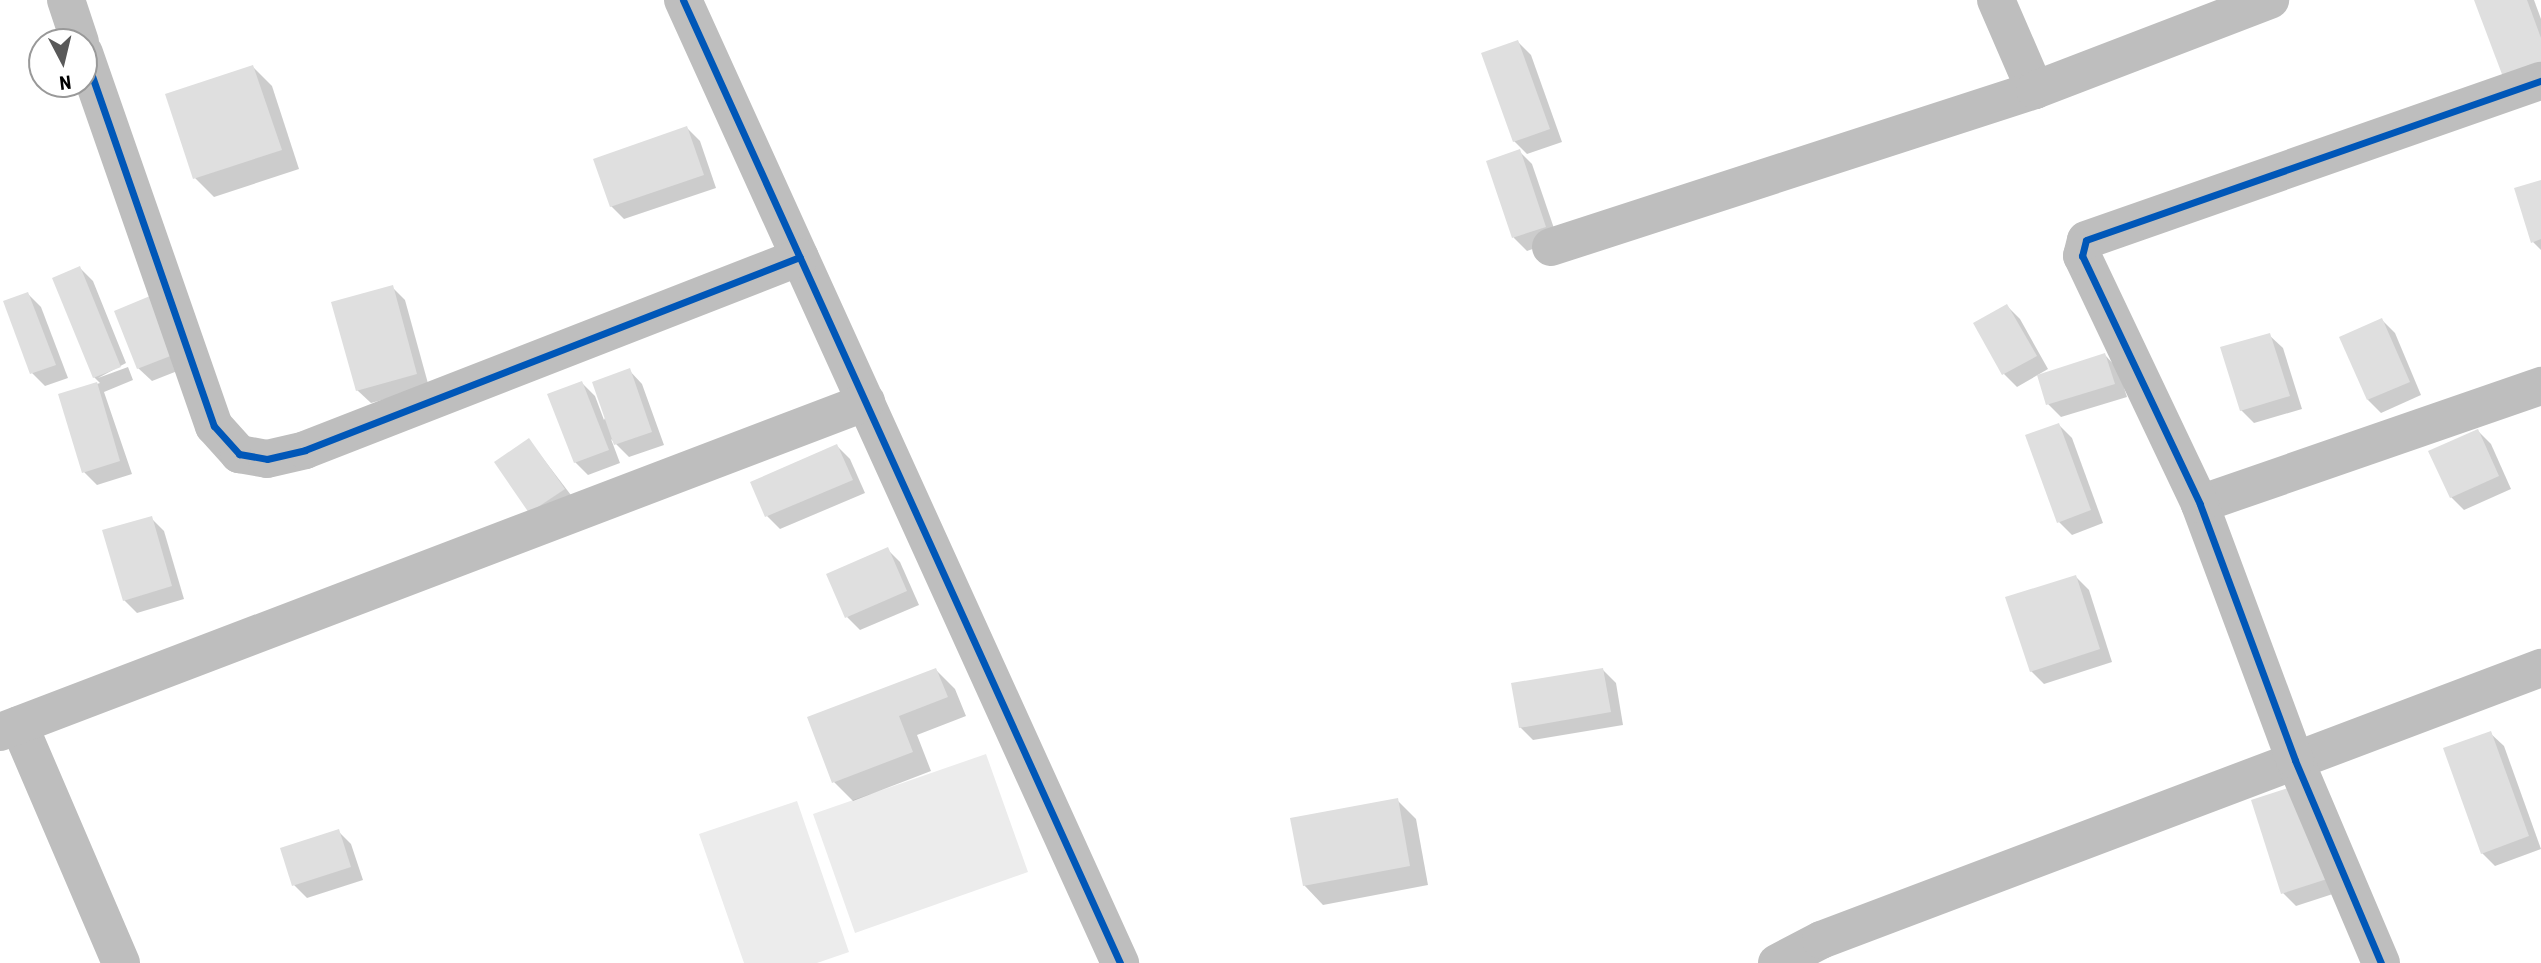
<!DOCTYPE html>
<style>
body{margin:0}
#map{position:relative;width:2541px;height:963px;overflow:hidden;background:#fff;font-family:"Roboto Condensed",sans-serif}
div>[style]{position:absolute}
.green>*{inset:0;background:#ececec}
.shadow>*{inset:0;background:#0003}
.building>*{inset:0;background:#dfdfdf}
.minor>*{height:38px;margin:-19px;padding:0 19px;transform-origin:19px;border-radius:19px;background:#bebebe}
.cycleway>*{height:7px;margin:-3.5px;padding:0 3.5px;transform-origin:3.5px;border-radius:3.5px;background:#0057b8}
span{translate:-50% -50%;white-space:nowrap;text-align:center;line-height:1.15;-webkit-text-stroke:7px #fff;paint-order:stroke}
.north{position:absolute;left:28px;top:28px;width:70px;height:70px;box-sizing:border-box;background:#fff;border:2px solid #999;border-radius:50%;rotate:173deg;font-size:19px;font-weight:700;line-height:28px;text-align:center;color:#000}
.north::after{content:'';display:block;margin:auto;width:24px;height:32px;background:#595959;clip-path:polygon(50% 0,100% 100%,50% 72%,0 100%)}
</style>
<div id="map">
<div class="green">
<div style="clip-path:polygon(986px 754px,1028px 872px,855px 933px,813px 814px)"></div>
<div style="clip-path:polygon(797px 801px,849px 952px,817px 963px,744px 963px,699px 834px)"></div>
</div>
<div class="shadow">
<div style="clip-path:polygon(2476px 0,2534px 0,2541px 19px,2541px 80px)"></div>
<div style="clip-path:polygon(1518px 42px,1531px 55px,1562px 142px,1527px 154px,1514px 141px)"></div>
<div style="clip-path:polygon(253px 67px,272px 86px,299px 169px,214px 197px,195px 178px)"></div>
<div style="clip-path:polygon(687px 128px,700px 141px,716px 188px,624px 219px,611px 206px)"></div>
<div style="clip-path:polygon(1519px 151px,1532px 164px,1558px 240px,1527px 251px,1514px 238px,1488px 162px)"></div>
<div style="clip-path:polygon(2541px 182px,2541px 250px,2533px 242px)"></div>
<div style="clip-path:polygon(80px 268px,93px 281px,126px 363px,98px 378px,128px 367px,133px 380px,104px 392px,132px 474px,97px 485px,84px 472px,60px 395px,100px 383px,94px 377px)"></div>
<div style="clip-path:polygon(392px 287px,405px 300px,429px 387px,371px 403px,357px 390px)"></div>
<div style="clip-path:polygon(28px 294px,41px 307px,68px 378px,45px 386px,32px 373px)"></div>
<div style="clip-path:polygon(2007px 306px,2020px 319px,2048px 369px,2017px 387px,2004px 374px)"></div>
<div style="clip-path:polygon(116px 312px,185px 368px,152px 381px,138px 368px)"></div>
<div style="clip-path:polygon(2382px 320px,2395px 333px,2421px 395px,2381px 413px,2368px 400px)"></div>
<div style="clip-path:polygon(2269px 335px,2283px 348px,2302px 409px,2254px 423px,2241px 410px)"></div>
<div style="clip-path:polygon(2105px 355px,2118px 369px,2127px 397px,2061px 417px,2048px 404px)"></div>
<div style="clip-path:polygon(629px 370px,642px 384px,664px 445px,629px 457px,611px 439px,620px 463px,588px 475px,575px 462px,582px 383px,595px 396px,604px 420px)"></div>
<div style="clip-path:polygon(2059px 425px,2072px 438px,2103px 523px,2072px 535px,2059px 522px)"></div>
<div style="clip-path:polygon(2478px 431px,2491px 444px,2511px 489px,2464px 510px,2451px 497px)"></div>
<div style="clip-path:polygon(529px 440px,577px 503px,544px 525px,496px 462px)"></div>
<div style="clip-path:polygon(837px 446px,850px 459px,865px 493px,780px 529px,767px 516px)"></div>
<div style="clip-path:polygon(151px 518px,164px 531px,184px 599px,137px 613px,124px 600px)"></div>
<div style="clip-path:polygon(887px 549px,900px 562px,919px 605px,860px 630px,847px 617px)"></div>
<div style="clip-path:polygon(2076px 577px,2089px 590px,2112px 662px,2044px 684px,2031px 671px)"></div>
<div style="clip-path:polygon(936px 670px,955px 689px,966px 716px,917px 735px,931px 771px,853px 801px,834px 782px)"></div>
<div style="clip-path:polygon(1603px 670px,1616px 683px,1623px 725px,1533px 740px,1520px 727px)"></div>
<div style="clip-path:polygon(2490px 733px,2504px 746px,2541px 849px,2495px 866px,2482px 853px)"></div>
<div style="clip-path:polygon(1397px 800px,1416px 819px,1428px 885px,1323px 905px,1304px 885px)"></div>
<div style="clip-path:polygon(2253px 801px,2339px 892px,2296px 906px,2283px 893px)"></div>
<div style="clip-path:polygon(338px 831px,351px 844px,363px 880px,307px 898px,294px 885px)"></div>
</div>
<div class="building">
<div style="clip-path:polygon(2474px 0,2527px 0,2541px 38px,2541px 62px,2503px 77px)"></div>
<div style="clip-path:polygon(1518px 40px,1550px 129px,1513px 142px,1481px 53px)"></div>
<div style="clip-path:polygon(253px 65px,282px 150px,193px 179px,165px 94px)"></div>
<div style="clip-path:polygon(687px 126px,704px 175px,610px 207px,593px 159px)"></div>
<div style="clip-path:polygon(1520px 149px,1546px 227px,1512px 238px,1486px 161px)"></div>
<div style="clip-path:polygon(2541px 180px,2541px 239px,2531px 243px,2514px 188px)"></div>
<div style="clip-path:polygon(80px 266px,121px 367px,93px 378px,52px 278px)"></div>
<div style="clip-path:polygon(393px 285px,417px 374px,356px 391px,331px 302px)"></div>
<div style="clip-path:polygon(28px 292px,56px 365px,30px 374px,3px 301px)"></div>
<div style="clip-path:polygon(150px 296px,173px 355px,137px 369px,114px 311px)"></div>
<div style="clip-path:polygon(2007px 304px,2037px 356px,2002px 375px,1973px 323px)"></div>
<div style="clip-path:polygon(2382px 318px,2410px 382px,2367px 400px,2339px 337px)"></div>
<div style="clip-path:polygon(2270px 333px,2290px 396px,2240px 411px,2220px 347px)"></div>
<div style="clip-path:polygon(2105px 353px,2115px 384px,2046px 405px,2037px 375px)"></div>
<div style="clip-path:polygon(630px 368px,652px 432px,614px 445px,592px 382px)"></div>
<div style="clip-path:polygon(582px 381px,609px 450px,574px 463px,547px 394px)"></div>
<div style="clip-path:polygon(97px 382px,120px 461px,82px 473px,58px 394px)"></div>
<div style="clip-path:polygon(2059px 423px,2091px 510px,2057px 523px,2025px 435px)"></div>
<div style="clip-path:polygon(2478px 429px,2499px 476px,2450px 498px,2428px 451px)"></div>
<div style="clip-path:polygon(529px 438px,565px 489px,529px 513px,494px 462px)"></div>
<div style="clip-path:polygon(837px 444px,853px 480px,765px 517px,750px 482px)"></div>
<div style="clip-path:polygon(152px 516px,172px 586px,123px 601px,102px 530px)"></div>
<div style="clip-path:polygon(888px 547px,907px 591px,845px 618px,826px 574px)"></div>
<div style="clip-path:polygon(2076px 575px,2100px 649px,2030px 672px,2005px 597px)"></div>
<div style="clip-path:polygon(936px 668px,948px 697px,899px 716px,913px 752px,832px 783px,807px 717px)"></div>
<div style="clip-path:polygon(1603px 668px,1611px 712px,1519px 728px,1511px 683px)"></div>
<div style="clip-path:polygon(2491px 731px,2529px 836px,2481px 854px,2443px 748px)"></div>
<div style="clip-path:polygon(2297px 785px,2327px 879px,2281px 894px,2251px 800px)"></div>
<div style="clip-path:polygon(1398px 798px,1410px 866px,1303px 886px,1290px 818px)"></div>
<div style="clip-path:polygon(339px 829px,351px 867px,292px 886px,280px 848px)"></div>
</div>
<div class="minor">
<div style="left:66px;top:0;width:44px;rotate:71.6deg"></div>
<div style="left:683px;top:0;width:1058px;rotate:65.59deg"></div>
<div style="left:1996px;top:0;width:98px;rotate:66.6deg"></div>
<div style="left:84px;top:53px;width:395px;rotate:70.8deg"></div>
<div style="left:214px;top:426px;width:38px;rotate:48deg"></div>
<div style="left:239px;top:454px;width:28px;rotate:10deg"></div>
<div style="left:267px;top:459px;width:39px;rotate:-13deg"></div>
<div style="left:305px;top:450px;width:531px;rotate:-21.3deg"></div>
<div style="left:1551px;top:247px;width:509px;rotate:-17.97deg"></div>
<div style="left:2035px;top:90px;width:252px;rotate:-21deg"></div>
<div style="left:2200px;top:504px;width:361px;rotate:-19.1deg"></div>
<div style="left:19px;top:725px;width:259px;rotate:66.8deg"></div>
<div style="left:0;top:732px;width:927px;rotate:-20.86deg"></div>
<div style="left:1777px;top:963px;width:50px;rotate:-27.6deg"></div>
<div style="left:1821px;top:940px;width:770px;rotate:-20.7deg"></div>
<div style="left:2381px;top:963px;width:220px;rotate:-113deg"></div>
<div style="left:2295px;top:760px;width:273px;rotate:-110.4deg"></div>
<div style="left:2200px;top:504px;width:275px;rotate:-115.4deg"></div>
<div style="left:2082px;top:256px;width:16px;rotate:-76deg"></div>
<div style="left:2086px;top:240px;width:482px;rotate:-19.3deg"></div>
</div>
<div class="cycleway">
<div style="left:683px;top:0;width:1058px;rotate:65.59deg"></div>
<div style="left:84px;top:53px;width:395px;rotate:70.8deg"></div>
<div style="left:214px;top:426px;width:38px;rotate:48deg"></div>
<div style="left:239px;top:454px;width:28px;rotate:10deg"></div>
<div style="left:267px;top:459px;width:39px;rotate:-13deg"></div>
<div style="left:305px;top:450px;width:531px;rotate:-21.3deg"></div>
<div style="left:2381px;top:963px;width:220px;rotate:-113deg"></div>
<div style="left:2295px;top:760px;width:273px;rotate:-110.4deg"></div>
<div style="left:2200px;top:504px;width:275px;rotate:-115.4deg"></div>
<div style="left:2082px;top:256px;width:16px;rotate:-76deg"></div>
<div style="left:2086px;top:240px;width:482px;rotate:-19.3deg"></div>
</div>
<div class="north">N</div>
</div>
